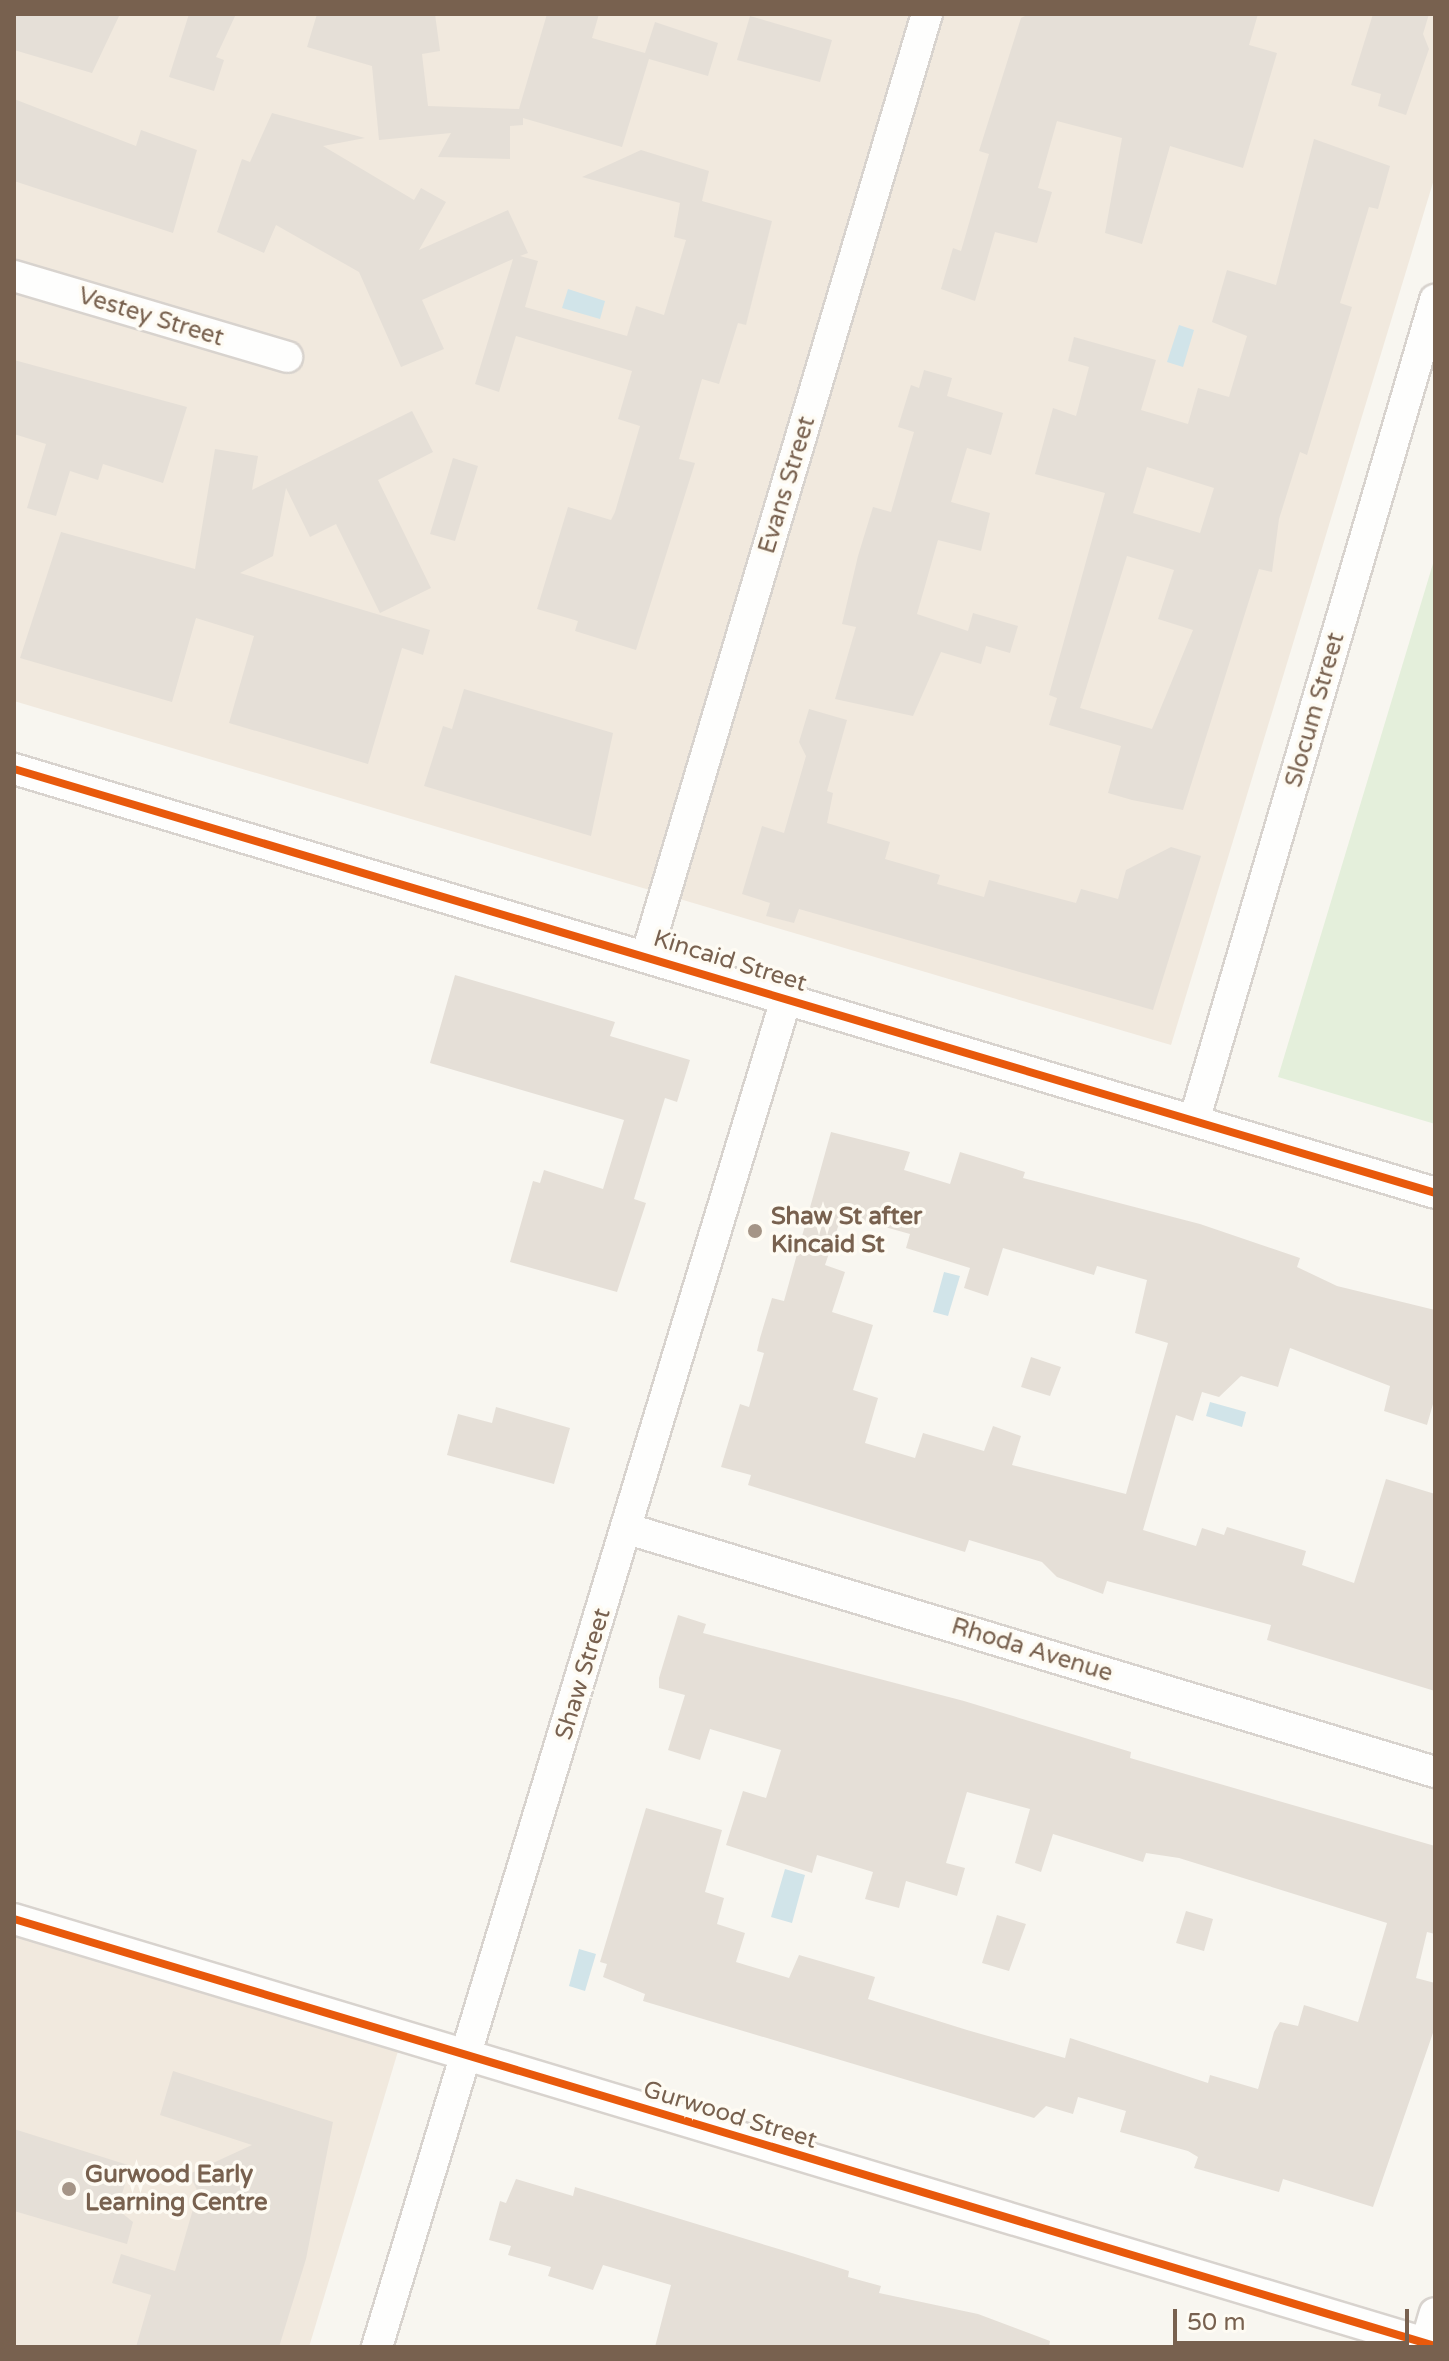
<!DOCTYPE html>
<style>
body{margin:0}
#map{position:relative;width:1449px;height:2361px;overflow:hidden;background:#f8f6f0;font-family:"Varela Round",sans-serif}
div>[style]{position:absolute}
.residential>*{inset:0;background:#f1e9de}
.green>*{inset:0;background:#e4efdb}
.water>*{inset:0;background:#d1e4e9}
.building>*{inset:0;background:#e5dfd7}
.roads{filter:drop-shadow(2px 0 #d8d3ce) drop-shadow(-2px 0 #d8d3ce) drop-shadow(0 2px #d8d3ce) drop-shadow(0 -2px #d8d3ce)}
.street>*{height:30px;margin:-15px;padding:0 15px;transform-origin:15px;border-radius:15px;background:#fefefd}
.cycleway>*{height:8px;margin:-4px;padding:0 4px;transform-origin:4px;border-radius:4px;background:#e8590c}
.dots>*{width:22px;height:22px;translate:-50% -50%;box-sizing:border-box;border:4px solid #fefbf3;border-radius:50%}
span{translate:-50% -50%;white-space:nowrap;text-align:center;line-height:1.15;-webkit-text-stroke:7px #fefbf3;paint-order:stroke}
.street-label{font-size:24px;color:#78614f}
.poi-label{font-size:24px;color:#78614f;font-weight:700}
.left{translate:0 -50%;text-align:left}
.frame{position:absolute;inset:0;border:16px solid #78614f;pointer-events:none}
.scale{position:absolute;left:1173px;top:2309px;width:236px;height:36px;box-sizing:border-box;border:4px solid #78614f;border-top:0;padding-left:10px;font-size:24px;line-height:28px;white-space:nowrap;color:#78614f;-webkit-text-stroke:6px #fefbf3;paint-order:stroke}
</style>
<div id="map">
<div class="residential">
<div style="clip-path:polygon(14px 14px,1435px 14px,1435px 176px,1171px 1045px,14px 701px)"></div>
<div style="clip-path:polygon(14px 1919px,402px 2038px,309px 2347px,14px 2347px)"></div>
</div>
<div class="green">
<div style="clip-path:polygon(1435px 557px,1435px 1124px,1278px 1077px)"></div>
</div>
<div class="water">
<div style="clip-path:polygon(568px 289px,605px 301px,600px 319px,562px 308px)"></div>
<div style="clip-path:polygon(1179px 325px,1194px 330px,1183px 367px,1167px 362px)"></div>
<div style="clip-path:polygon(944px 1272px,960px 1276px,948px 1316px,933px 1312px)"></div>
<div style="clip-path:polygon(1210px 1402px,1246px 1412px,1242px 1427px,1206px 1416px)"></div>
<div style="clip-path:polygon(785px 1869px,805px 1875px,792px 1923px,771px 1917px)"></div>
<div style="clip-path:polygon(579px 1949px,596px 1954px,585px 1991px,569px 1986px)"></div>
</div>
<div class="building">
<div style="clip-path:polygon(14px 14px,120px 14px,92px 73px,14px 50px)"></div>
<div style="clip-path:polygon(189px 14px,236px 14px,216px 57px,224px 60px,214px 91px,169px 77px)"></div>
<div style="clip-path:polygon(317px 14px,435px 14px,440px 51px,422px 54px,428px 106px,519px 109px,547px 14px,599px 14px,592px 38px,645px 53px,655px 22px,718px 43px,708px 76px,649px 59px,622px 147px,523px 118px,523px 125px,510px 126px,510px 159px,438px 157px,451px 133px,379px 140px,372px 66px,307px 47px)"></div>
<div style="clip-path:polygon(1029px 14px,1258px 14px,1249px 45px,1277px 53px,1243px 168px,1170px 146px,1142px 244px,1105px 233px,1122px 138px,1057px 121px,1038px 188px,1052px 192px,1037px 243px,995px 232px,975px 301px,941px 289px,953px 248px,961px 251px,989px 154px,979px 151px,1021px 18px)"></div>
<div style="clip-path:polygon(1373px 14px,1429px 14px,1423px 34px,1429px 49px,1406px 115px,1378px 106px,1381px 94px,1351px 85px)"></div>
<div style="clip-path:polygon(750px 16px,832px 40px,820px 82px,737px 60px)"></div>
<div style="clip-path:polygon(14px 99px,136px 146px,141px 130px,197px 150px,173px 233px,14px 181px)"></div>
<div style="clip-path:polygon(272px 113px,365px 138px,323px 146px,414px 200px,421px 188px,446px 202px,419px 250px,508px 210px,528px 253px,520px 256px,538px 261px,525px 307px,627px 336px,636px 306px,664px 315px,686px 240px,674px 237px,680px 203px,582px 177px,641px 150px,709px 171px,702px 201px,772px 221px,746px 325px,738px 323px,719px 384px,702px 379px,679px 459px,695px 463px,636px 650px,575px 631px,578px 621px,537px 609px,568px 507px,611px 520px,615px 512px,640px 426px,618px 419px,632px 371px,516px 336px,499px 392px,475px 384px,513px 259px,422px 300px,444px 349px,401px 367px,359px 272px,276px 225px,264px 253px,217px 232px,242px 159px,250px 162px)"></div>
<div style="clip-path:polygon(evenodd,1314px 139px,1390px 166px,1378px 209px,1369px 207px,1340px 303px,1352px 307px,1307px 455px,1300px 452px,1279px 519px,1272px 572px,1259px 569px,1183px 810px,1132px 800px,1108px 793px,1121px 746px,1049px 725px,1057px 698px,1049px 695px,1105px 493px,1035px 474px,1053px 408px,1076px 416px,1089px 367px,1068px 361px,1074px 337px,1156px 360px,1141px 410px,1188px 424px,1198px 388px,1229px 397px,1247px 336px,1212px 322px,1227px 270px,1276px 285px,1314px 139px,1147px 467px,1214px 488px,1200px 533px,1133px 513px,1147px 467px,1314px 139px,1127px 556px,1174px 570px,1158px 619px,1193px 630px,1152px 729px,1080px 708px,1127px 556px)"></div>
<div style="clip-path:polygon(14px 360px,187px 407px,163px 483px,103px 464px,98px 480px,70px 471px,56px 516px,27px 508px,46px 444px,14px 434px)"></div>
<div style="clip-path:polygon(924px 370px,952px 378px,947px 396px,1003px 413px,991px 455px,967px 448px,951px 502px,990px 513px,981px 551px,938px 540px,917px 614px,968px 631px,973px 613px,1018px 626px,1010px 653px,986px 646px,981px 664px,941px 652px,913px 716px,835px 699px,856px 627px,842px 624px,858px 556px,873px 507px,891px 512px,914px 432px,898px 427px,911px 385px,919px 388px)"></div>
<div style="clip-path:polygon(412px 411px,433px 452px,378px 480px,431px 588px,380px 613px,336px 524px,310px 537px,286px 488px,273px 556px,240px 573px,430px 630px,423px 655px,402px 648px,368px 764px,229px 723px,254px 636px,196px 618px,172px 702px,20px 658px,61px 532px,195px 569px,215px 449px,258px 456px,252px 490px)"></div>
<div style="clip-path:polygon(453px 458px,478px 466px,455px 541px,430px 534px)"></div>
<div style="clip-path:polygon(464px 689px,613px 733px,591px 836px,424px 786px,443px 726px,452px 729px)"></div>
<div style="clip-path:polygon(809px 709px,847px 720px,827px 791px,833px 793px,827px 823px,890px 842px,885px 859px,940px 875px,937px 884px,984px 897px,989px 880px,1076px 903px,1081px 889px,1118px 899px,1126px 870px,1171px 847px,1201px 856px,1153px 1010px,799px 909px,794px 923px,766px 916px,770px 903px,742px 894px,762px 826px,784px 833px,806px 756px,799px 742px)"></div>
<div style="clip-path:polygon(455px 975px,615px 1022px,610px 1036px,690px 1060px,677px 1102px,665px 1098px,634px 1199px,646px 1203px,617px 1292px,510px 1262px,533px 1181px,540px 1183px,544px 1170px,603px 1189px,624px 1120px,430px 1063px)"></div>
<div style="clip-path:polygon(evenodd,831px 1132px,910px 1152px,904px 1170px,950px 1184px,960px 1152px,1025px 1172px,1023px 1178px,1200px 1224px,1300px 1258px,1297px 1267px,1337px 1286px,1435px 1310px,1435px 1397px,1427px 1425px,1384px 1411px,1390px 1386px,1290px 1348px,1278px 1387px,1241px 1376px,1219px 1397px,1202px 1392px,1193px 1421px,1176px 1415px,1143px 1530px,1196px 1546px,1202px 1528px,1224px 1535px,1227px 1527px,1306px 1551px,1302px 1565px,1354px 1583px,1386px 1479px,1435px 1494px,1435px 1691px,1267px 1640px,1271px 1625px,1107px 1581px,1103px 1594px,1057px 1577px,1042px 1562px,969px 1540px,965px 1552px,748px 1485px,751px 1475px,721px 1467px,740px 1404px,749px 1407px,764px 1353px,757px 1351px,760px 1338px,772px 1298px,784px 1301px,831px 1132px,842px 1215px,910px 1234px,906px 1248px,970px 1268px,964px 1288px,988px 1296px,1003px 1248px,1094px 1275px,1097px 1266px,1147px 1280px,1135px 1333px,1168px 1343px,1126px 1494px,1012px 1465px,1021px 1436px,993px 1426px,984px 1451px,923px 1433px,915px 1458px,865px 1443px,878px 1398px,853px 1390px,873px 1325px,832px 1312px,845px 1272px,825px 1265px,842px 1215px)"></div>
<div style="clip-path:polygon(1031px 1357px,1061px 1367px,1050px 1396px,1021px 1387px)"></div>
<div style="clip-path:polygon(496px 1407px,570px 1428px,554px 1484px,447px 1455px,458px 1414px,492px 1423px)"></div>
<div style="clip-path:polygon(678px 1615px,706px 1624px,703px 1633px,964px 1701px,1131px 1752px,1130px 1758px,1435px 1846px,1435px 1934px,1427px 1932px,1416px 1978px,1435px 1983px,1435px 2027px,1373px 2207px,1283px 2179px,1279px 2192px,1194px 2168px,1198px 2157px,1188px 2151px,1120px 2132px,1126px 2111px,1078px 2097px,1073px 2114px,1046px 2106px,1034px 2118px,643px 2001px,645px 1994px,603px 1977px,607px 1964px,600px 1962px,646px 1808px,722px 1830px,705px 1892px,724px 1898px,717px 1924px,745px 1933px,736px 1962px,789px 1978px,799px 1955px,875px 1977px,868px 1999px,967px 2030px,1065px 2058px,1070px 2038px,1208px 2083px,1210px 2075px,1258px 2089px,1274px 2032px,1280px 2022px,1298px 2026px,1304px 2005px,1358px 2022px,1387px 1923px,1179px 1858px,1146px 1853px,1143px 1862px,1053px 1834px,1041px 1872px,1015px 1863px,1030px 1809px,967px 1792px,946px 1863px,965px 1868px,957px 1896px,906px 1881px,899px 1908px,865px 1899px,873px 1872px,817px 1855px,812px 1873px,726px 1845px,743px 1791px,766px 1798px,781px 1750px,710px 1729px,700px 1760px,668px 1750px,685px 1695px,659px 1688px,659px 1678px)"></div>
<div style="clip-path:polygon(1186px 1911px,1213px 1919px,1204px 1951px,1176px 1943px)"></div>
<div style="clip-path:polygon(997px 1915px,1026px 1924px,1009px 1971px,982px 1963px)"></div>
<div style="clip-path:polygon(173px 2071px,333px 2122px,306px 2259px,279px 2347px,136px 2347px,151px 2295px,112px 2283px,121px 2254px,175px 2271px,198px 2192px,189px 2174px,252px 2145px,160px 2115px)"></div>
<div style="clip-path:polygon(14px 2129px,131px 2166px,117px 2209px,133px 2222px,127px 2244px,14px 2211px)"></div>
<div style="clip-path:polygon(516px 2179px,573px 2196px,575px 2187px,792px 2253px,849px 2271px,848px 2277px,881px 2286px,879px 2293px,978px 2314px,1050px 2341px,1049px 2347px,655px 2347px,671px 2285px,603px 2265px,593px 2290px,548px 2276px,551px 2267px,508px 2255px,511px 2246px,489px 2240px,500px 2201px,506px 2203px)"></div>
</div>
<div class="roads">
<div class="street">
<div style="left:14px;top:276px;width:285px;rotate:16.5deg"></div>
<div style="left:14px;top:769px;width:1483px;rotate:16.61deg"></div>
<div style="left:646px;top:957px;width:984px;rotate:-73.41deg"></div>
<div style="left:1194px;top:1121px;width:856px;rotate:-73.64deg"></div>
<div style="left:628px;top:1529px;width:843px;rotate:16.76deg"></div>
<div style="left:14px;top:1919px;width:1484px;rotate:16.73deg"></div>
<div style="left:377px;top:2347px;width:1409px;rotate:-73.12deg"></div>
<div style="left:1425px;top:2347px;width:35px;rotate:-74deg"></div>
</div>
</div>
<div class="cycleway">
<div style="left:14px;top:769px;width:1483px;rotate:16.61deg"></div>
<div style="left:14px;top:1919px;width:1484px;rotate:16.73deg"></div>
</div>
<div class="dots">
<div style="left:755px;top:1231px;background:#a59587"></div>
<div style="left:69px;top:2189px;background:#a59587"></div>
</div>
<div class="street-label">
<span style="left:151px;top:317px;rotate:17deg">Vestey Street</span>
<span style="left:787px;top:485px;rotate:-73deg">Evans Street</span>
<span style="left:1315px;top:710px;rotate:-74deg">Slocum Street</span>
<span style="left:730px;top:961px;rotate:17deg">Kincaid Street</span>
<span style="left:1032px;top:1650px;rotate:17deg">Rhoda Avenue</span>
<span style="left:583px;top:1674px;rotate:-73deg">Shaw Street</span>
<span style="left:730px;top:2115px;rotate:17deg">Gurwood Street</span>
</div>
<div class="poi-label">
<span class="left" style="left:771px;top:1231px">Shaw St after<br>Kincaid St</span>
<span class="left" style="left:85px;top:2189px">Gurwood Early<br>Learning Centre</span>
</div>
<div class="frame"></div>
<div class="scale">50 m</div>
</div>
